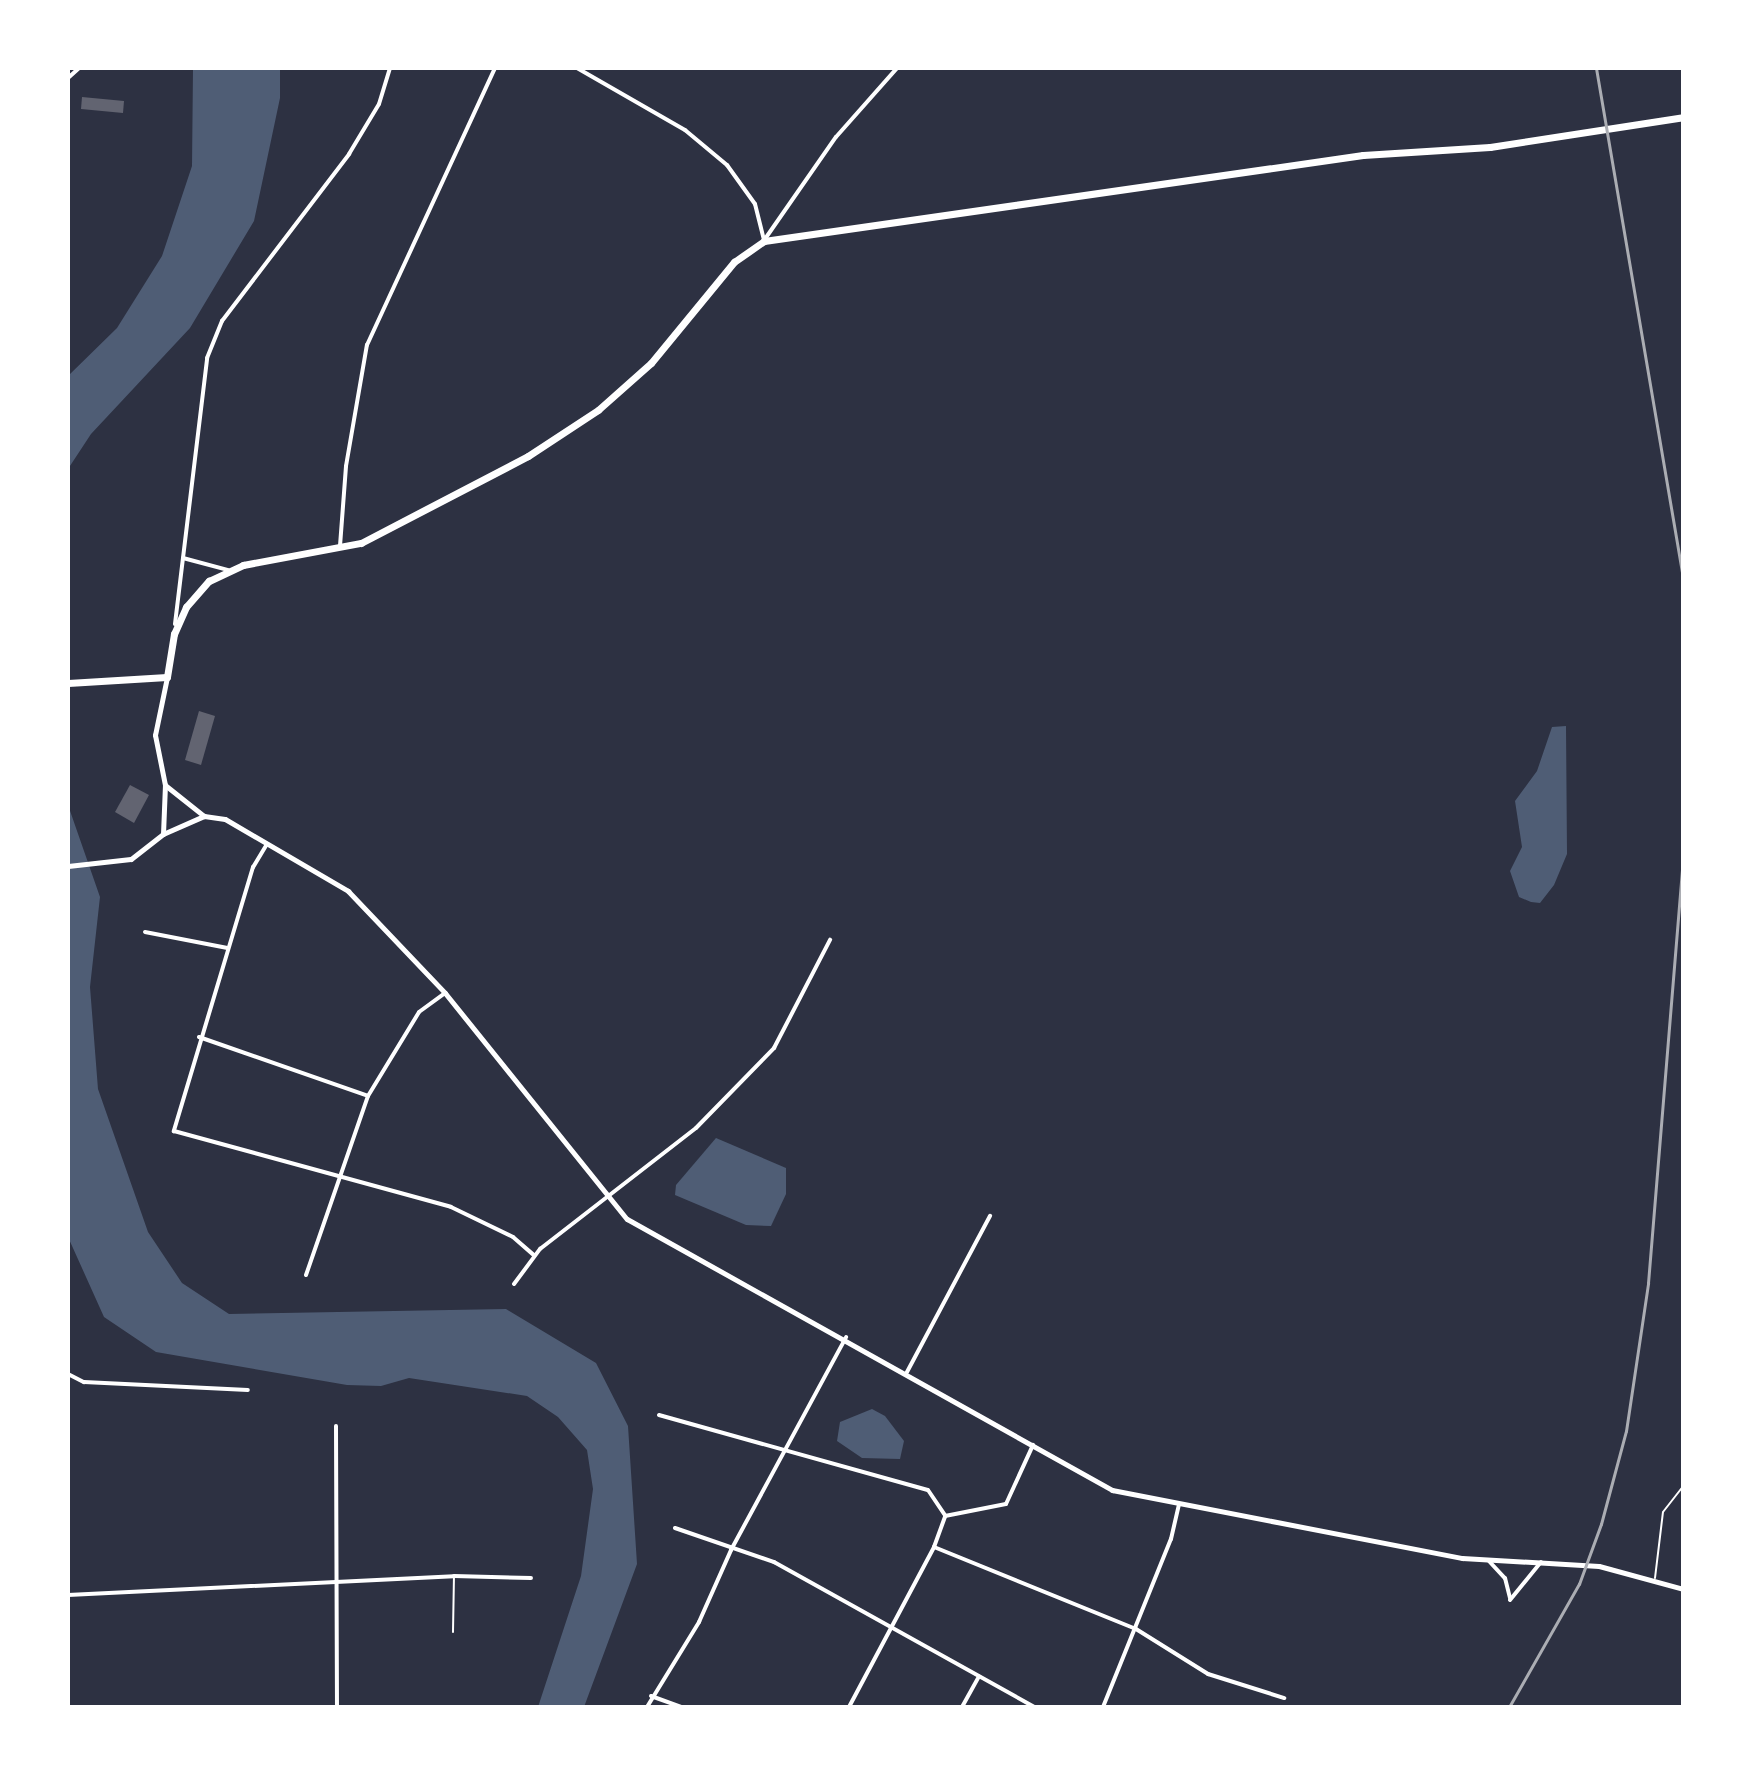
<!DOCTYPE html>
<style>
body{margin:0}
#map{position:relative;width:1751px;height:1775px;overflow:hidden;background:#2d3142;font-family:Arial,sans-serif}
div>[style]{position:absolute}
.water>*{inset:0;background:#4f5d75}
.building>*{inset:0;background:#626471}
.service>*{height:2px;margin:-1px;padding:0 1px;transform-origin:1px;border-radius:1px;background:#fff}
.minor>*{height:4px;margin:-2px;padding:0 2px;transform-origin:2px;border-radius:2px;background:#fff}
.tertiary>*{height:5px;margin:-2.5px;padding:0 2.5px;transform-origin:2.5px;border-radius:2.5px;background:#fff}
.primary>*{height:7px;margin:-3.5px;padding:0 3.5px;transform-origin:3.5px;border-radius:3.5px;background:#fff}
.rail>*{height:3px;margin:-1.5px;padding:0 1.5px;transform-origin:1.5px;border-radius:1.5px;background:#abadb3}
span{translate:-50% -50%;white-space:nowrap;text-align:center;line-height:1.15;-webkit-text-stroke:6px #fff;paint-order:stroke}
.frame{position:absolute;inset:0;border:70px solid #fff;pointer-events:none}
</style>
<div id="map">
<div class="water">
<div style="clip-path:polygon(193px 68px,280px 68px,280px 98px,254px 221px,190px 328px,91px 434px,68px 469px,68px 376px,117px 328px,162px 256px,192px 166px)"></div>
<div style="clip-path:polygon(1566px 726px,1567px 854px,1554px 885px,1540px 903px,1531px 902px,1519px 897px,1510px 871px,1522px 847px,1515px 801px,1537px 771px,1552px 727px)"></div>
<div style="clip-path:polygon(68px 805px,100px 897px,90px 987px,98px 1089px,148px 1232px,182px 1283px,229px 1314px,506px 1309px,596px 1363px,628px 1426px,637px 1564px,584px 1707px,538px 1707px,581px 1576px,593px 1489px,587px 1450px,558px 1417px,527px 1396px,409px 1378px,381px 1386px,347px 1385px,156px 1352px,104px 1317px,68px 1237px)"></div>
<div style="clip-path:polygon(716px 1138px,786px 1168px,786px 1194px,771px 1226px,746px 1225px,675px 1195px,676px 1185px)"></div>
<div style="clip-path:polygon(872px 1409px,885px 1416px,904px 1441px,900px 1459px,862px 1458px,837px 1441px,840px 1422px)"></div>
</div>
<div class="building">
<div style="clip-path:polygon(82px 97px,124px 101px,123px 113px,81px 109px)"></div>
<div style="clip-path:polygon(199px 711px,215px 716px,201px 765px,185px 760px)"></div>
<div style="clip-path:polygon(130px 785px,149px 795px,134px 823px,115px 812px)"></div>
</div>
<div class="service">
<div style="left:1655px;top:1578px;width:66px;rotate:-83.1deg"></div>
<div style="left:1663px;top:1512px;width:33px;rotate:-52deg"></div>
<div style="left:453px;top:1632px;width:55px;rotate:-89deg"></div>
</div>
<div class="minor">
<div style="left:577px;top:68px;width:125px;rotate:29.9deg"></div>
<div style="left:685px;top:130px;width:55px;rotate:39.8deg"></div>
<div style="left:727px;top:165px;width:48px;rotate:54.3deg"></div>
<div style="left:755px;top:204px;width:38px;rotate:76deg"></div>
<div style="left:68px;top:78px;width:15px;rotate:-42deg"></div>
<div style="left:68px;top:101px;width:11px;rotate:90deg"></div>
<div style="left:765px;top:239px;width:124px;rotate:-55.2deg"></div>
<div style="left:836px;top:137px;width:92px;rotate:-48.5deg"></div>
<div style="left:340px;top:546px;width:80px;rotate:-85.7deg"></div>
<div style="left:346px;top:466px;width:123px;rotate:-80.2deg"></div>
<div style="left:367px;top:345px;width:305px;rotate:-65.2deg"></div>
<div style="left:183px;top:558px;width:47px;rotate:14.9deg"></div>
<div style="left:175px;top:624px;width:268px;rotate:-83.1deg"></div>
<div style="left:207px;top:358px;width:40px;rotate:-68deg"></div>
<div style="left:222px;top:321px;width:210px;rotate:-52.7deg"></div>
<div style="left:349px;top:154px;width:58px;rotate:-59deg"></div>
<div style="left:379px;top:104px;width:38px;rotate:-73deg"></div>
<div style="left:267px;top:844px;width:27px;rotate:121deg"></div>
<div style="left:253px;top:867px;width:276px;rotate:106.7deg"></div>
<div style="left:174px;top:1131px;width:287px;rotate:15.3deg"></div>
<div style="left:451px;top:1207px;width:69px;rotate:25.8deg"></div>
<div style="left:513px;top:1237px;width:28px;rotate:41deg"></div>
<div style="left:145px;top:932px;width:84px;rotate:11deg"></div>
<div style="left:199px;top:1037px;width:179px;rotate:19.2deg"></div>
<div style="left:306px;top:1275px;width:189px;rotate:-70.9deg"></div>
<div style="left:368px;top:1096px;width:98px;rotate:-58.7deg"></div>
<div style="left:419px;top:1012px;width:32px;rotate:-36deg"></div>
<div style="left:514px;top:1284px;width:44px;rotate:-53.4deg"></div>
<div style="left:540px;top:1249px;width:197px;rotate:-37.8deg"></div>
<div style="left:696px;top:1128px;width:112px;rotate:-45.7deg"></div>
<div style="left:774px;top:1048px;width:122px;rotate:-62.6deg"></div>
<div style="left:907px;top:1372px;width:177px;rotate:-62deg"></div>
<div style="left:68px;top:1374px;width:18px;rotate:27deg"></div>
<div style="left:84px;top:1382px;width:164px;rotate:2.8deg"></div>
<div style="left:659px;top:1415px;width:279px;rotate:15.6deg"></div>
<div style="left:928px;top:1490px;width:30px;rotate:56deg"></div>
<div style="left:336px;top:1426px;width:281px;rotate:89.8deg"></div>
<div style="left:675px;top:1528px;width:105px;rotate:19deg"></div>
<div style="left:774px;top:1562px;width:298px;rotate:29.1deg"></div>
<div style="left:934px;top:1547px;width:218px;rotate:22.1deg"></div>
<div style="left:1136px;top:1629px;width:85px;rotate:32deg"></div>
<div style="left:1208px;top:1674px;width:80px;rotate:17.5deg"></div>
<div style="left:1488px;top:1560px;width:25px;rotate:47deg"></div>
<div style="left:1505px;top:1578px;width:21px;rotate:76deg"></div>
<div style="left:68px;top:1595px;width:386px;rotate:-2.8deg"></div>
<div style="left:454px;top:1576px;width:77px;rotate:1.5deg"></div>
<div style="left:1510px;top:1600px;width:49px;rotate:-50.8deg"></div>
<div style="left:651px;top:1696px;width:32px;rotate:20deg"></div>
<div style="left:647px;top:1707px;width:100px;rotate:-58.5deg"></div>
<div style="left:699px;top:1622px;width:79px;rotate:-66deg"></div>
<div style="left:731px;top:1550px;width:242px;rotate:-61.6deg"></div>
<div style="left:849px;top:1707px;width:181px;rotate:-62deg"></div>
<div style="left:934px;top:1547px;width:33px;rotate:-70deg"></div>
<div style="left:945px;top:1516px;width:62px;rotate:-11.1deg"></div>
<div style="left:1006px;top:1504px;width:65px;rotate:-65.4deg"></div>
<div style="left:962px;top:1707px;width:35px;rotate:-61deg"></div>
<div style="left:1103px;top:1707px;width:181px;rotate:-68deg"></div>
<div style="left:1171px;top:1539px;width:35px;rotate:-77deg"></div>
</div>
<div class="tertiary">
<div style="left:165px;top:785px;width:50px;rotate:38.5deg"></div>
<div style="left:204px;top:816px;width:21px;rotate:8deg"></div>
<div style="left:225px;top:819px;width:143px;rotate:30.3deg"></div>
<div style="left:348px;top:891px;width:141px;rotate:46.4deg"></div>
<div style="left:445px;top:993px;width:290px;rotate:51.2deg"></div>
<div style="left:627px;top:1219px;width:556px;rotate:29.19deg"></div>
<div style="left:1112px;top:1490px;width:357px;rotate:11deg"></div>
<div style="left:1462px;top:1558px;width:137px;rotate:3.3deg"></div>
<div style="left:1599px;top:1566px;width:87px;rotate:15.3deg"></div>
<div style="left:163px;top:834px;width:49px;rotate:-87.7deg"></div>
<div style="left:165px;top:785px;width:51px;rotate:-101.3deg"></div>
<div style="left:155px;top:735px;width:59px;rotate:-78.3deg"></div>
<div style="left:68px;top:866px;width:63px;rotate:-6.3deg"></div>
<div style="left:131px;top:859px;width:41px;rotate:-38deg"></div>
<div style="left:163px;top:834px;width:45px;rotate:-23.7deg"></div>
</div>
<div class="primary">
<div style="left:68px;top:683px;width:99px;rotate:-3.5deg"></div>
<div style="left:167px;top:677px;width:44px;rotate:-80.8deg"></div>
<div style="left:174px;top:634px;width:30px;rotate:-66deg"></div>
<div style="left:186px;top:607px;width:35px;rotate:-49deg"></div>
<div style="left:209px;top:581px;width:38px;rotate:-25deg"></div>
<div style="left:243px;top:565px;width:120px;rotate:-10.6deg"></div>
<div style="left:361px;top:543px;width:188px;rotate:-27.5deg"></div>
<div style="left:528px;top:456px;width:84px;rotate:-33.3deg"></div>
<div style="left:598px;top:410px;width:71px;rotate:-41.6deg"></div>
<div style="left:651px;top:363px;width:131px;rotate:-50.6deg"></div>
<div style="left:734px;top:262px;width:37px;rotate:-35deg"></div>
<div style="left:764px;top:241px;width:605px;rotate:-8.17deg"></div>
<div style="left:1363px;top:155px;width:127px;rotate:-3.6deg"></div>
<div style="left:1490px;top:147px;width:195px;rotate:-8.8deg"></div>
</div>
<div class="rail">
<div style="left:1596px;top:68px;width:517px;rotate:80.32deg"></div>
<div style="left:1509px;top:1707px;width:142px;rotate:-60.4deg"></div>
<div style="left:1579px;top:1584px;width:64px;rotate:-69.9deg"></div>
<div style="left:1601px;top:1524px;width:96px;rotate:-75deg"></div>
<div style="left:1626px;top:1431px;width:150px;rotate:-81.5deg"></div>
<div style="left:1648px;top:1283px;width:424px;rotate:-85.3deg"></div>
</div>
<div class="frame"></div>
</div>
